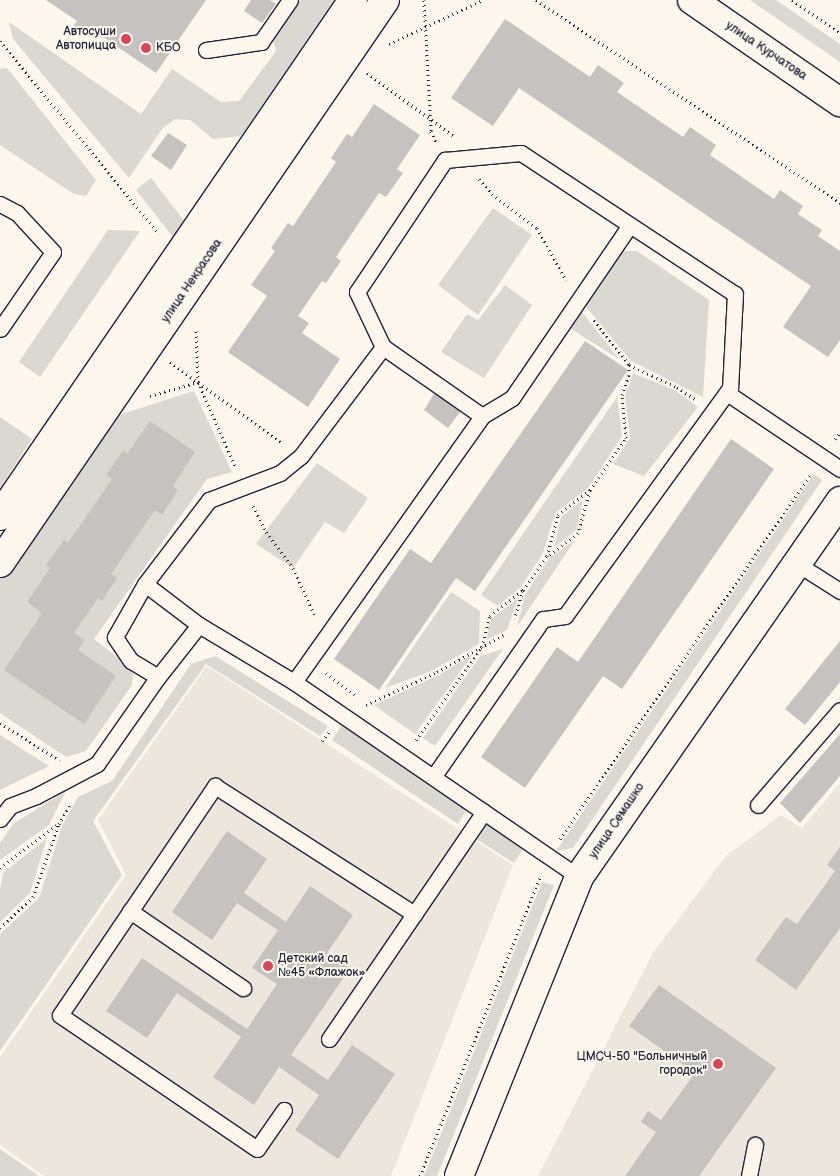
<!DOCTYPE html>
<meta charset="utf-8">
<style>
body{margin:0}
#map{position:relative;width:840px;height:1176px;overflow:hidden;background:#fbf7ec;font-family:"Balsamiq Sans",sans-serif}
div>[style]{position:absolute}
.built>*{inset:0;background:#ebe7df}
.green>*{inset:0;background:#dbd8d3}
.building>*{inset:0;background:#c6c2c0}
.path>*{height:3px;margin-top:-1.5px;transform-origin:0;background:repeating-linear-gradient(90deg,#22223b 0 1px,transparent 0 5px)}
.roads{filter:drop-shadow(1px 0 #22223b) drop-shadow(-1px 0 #22223b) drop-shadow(0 1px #22223b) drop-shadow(0 -1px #22223b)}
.lane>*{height:15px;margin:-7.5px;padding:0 7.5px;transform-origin:7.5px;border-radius:7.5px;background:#fbf7ec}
.street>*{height:28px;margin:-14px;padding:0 14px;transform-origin:14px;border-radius:14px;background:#fbf7ec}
.secondary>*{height:28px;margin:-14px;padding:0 14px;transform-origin:14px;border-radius:14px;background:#fbf7ec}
.dots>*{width:14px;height:14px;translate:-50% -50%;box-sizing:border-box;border:2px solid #fbf7ec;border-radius:50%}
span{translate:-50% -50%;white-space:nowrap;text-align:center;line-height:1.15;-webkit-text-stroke:4px #fbf7ec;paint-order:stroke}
.poi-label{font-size:12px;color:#22223b}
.right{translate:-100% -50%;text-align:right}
.left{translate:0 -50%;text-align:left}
.street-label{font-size:12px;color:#22223b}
</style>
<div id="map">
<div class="built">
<div style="clip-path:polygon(207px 666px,513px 865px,391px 1176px,44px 1176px,0 1145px,0 1057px,126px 875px,98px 820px)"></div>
<div style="clip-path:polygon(840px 783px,840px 1176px,538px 1176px,653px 953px,726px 856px,781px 815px,802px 828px)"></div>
</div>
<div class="green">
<div style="clip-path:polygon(300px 0,334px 0,241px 136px,213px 139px,190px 120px,175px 119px,162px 129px,129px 178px,13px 39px,9px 22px,141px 114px,172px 69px,221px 102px,239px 101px,276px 51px,273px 38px)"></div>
<div style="clip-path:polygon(750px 0,776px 0,840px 44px,840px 62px)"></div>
<div style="clip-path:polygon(7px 68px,96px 180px,86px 196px,74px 194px,0 145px,0 69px)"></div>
<div style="clip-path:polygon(151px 178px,185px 222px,173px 237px,136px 190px)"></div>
<div style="clip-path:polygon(493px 208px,532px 235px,478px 315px,438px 285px)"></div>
<div style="clip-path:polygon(108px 230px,140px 231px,40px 377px,19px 362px)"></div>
<div style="clip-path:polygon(625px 251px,637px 251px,709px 300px,703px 397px,631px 361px,582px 302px,614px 256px)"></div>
<div style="clip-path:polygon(505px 285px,532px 305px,484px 378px,441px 352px,467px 314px,478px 320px)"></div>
<div style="clip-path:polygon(578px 307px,619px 359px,566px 326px)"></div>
<div style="clip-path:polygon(633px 373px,674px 390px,698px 407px,644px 476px,613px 464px,630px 438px,625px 396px)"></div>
<div style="clip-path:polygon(194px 391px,232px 472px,207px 479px,94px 639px,126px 664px,133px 673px,132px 685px,86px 751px,66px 757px,0 713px,0 573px,106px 419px)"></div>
<div style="clip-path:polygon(617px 397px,622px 436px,588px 488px,555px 513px,543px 553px,521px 587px,498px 606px,481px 595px)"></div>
<div style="clip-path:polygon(0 417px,32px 439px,0 488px)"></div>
<div style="clip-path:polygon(317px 463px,368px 498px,344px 533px,325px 522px,293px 568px,256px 544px)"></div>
<div style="clip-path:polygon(814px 474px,822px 480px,573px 848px,556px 851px)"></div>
<div style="clip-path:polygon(583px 500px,576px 530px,554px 548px,561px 517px)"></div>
<div style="clip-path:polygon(575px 540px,517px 627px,525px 595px,550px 557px)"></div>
<div style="clip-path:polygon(451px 592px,480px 611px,479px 644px,429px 672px,385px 688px)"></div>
<div style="clip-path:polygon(518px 598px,507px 630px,486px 640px,491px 619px)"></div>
<div style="clip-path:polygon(503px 649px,435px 746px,423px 738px,480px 656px)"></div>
<div style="clip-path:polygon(473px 654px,415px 734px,374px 705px,439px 675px)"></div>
<div style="clip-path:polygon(215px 656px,328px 726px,320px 736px,206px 664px,93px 821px,122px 875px,0 1051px,0 934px,39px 898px,62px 826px,78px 797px,112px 781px,191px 664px)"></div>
<div style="clip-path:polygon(343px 723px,467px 808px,458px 824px,332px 740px)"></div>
<div style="clip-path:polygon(0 735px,49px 766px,0 790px)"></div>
<div style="clip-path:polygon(66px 791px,49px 825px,0 860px,0 843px,14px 823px)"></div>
<div style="clip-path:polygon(486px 823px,524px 847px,514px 863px,475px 838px)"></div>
<div style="clip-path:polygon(47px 838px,30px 893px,0 922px,0 889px,3px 873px)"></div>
<div style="clip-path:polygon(542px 882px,554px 885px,437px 1176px,424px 1176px)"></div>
<div style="clip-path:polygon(0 1149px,39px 1176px,0 1176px)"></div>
</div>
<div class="building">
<div style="clip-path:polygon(46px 0,206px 0,156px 73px,90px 28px,84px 36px,72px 29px,77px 21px)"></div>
<div style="clip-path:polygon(251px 0,270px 0,276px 4px,262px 23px,244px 11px)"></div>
<div style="clip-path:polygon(505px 19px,590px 77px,598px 65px,624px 83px,617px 92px,683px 137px,690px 127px,716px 145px,710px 155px,774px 199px,780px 190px,803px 206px,798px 214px,822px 230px,818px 236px,840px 251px,840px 340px,828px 357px,783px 327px,811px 286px,519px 88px,493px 126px,451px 98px)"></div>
<div style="clip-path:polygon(374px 104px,420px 135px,397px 169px,403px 173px,386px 197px,379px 193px,336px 257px,341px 261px,326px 283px,322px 281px,298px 316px,309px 323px,302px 333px,340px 359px,308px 407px,228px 352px,267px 296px,251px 285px,275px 251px,271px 248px,288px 223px,293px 226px,336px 162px,331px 158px,347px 134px,352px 137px)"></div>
<div style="clip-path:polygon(168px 133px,187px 145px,171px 170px,151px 156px)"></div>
<div style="clip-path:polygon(585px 341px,628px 370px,475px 591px,456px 578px,379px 690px,334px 659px,410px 549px,431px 563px)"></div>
<div style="clip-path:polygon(437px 389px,463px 408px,448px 428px,424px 410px)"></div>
<div style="clip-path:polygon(150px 421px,195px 452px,173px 486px,178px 490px,162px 515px,155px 510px,111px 574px,117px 578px,102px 601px,98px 598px,74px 633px,85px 640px,78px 650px,116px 676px,84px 724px,4px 670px,42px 613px,27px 602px,50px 568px,46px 565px,64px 540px,68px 543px,112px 479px,106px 475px,123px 451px,127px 454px)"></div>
<div style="clip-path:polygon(731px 439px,774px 469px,622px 689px,603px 676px,525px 788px,481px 757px,557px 647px,578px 662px)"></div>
<div style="clip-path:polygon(840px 641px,840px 682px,805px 725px,785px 709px)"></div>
<div style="clip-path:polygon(840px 734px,840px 776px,800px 823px,780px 803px)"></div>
<div style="clip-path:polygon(227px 831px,267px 859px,244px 893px,286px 922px,310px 886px,353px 915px,327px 953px,350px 968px,291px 1055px,328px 1080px,352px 1045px,395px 1074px,338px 1159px,295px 1130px,319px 1095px,279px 1067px,254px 1105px,213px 1077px,241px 1037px,177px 993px,147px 1038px,106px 1011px,142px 958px,247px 1029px,277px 984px,252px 968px,278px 930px,237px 903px,212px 940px,172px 912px)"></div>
<div style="clip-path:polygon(840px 847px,840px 928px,796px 990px,755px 960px,786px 917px,797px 924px,835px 871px,827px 865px)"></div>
<div style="clip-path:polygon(659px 985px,776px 1068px,699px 1176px,625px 1176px,656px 1132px,641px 1122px,648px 1111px,661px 1120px,695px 1073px,629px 1026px)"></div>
</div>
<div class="path">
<div style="left:424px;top:0;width:131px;rotate:86.9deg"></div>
<div style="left:431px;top:131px;width:12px;rotate:66deg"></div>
<div style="left:536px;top:0;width:366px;rotate:33.7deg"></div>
<div style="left:792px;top:0;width:58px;rotate:34.5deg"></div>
<div style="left:0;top:41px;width:250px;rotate:50.5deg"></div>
<div style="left:389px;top:44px;width:104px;rotate:-25.1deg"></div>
<div style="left:367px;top:73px;width:109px;rotate:36deg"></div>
<div style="left:479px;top:179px;width:20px;rotate:49deg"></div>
<div style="left:492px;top:194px;width:56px;rotate:37.1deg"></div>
<div style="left:537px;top:228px;width:60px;rotate:60.9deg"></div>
<div style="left:170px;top:362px;width:138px;rotate:35.9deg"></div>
<div style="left:629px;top:365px;width:53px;rotate:24.6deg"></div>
<div style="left:677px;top:387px;width:23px;rotate:34deg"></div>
<div style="left:198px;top:382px;width:94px;rotate:66.2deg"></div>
<div style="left:150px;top:396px;width:50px;rotate:-16.3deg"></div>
<div style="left:198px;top:382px;width:53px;rotate:-92.2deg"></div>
<div style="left:835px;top:439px;width:9px;rotate:-54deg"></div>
<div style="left:590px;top:490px;width:63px;rotate:-55.3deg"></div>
<div style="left:626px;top:438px;width:43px;rotate:-95.3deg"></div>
<div style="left:622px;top:395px;width:21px;rotate:-71deg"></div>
<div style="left:629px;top:375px;width:11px;rotate:-90deg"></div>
<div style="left:629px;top:364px;width:59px;rotate:-128.8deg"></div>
<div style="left:253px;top:506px;width:29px;rotate:63deg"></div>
<div style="left:266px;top:532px;width:45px;rotate:53.1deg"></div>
<div style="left:293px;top:568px;width:53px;rotate:65.4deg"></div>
<div style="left:523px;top:590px;width:42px;rotate:-54.8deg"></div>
<div style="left:547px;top:556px;width:42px;rotate:-75deg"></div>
<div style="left:558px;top:515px;width:41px;rotate:-38deg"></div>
<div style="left:590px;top:490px;width:45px;rotate:105.6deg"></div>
<div style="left:578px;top:533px;width:39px;rotate:143deg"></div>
<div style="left:326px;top:673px;width:36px;rotate:37deg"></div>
<div style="left:366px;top:705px;width:78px;rotate:-24.9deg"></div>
<div style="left:437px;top:672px;width:78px;rotate:-29.2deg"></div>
<div style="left:0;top:723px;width:70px;rotate:32.1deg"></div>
<div style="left:416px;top:740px;width:114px;rotate:-54.6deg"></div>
<div style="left:482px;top:647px;width:32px;rotate:-76deg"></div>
<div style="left:490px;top:616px;width:42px;rotate:-38.2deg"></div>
<div style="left:523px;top:590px;width:30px;rotate:107deg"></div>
<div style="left:322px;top:741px;width:11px;rotate:-52deg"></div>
<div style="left:560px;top:839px;width:442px;rotate:-55.5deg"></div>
<div style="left:0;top:868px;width:71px;rotate:-37deg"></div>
<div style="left:0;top:928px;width:45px;rotate:-43.2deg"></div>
<div style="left:33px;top:897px;width:77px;rotate:-70.4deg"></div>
<div style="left:59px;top:824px;width:24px;rotate:-60deg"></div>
<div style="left:420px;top:1176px;width:322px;rotate:-68.1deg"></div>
</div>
<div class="roads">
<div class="lane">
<div style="left:206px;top:50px;width:56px;rotate:-8.3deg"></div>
<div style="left:261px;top:42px;width:51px;rotate:-55.4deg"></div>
<div style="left:0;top:204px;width:19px;rotate:28deg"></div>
<div style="left:17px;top:213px;width:53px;rotate:47.3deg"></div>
<div style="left:53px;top:252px;width:93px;rotate:124.5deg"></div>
<div style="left:727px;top:393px;width:136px;rotate:33.9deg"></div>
<div style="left:482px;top:416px;width:35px;rotate:-31deg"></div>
<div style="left:512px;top:398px;width:209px;rotate:-55.7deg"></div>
<div style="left:796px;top:563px;width:52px;rotate:32.5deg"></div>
<div style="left:145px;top:584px;width:68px;rotate:37.2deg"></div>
<div style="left:158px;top:677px;width:31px;rotate:-149deg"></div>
<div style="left:131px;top:661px;width:29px;rotate:-124deg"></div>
<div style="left:115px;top:637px;width:61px;rotate:-60.5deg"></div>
<div style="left:145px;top:584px;width:106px;rotate:-52.7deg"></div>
<div style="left:209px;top:500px;width:76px;rotate:-20.8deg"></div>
<div style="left:280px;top:473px;width:27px;rotate:-39deg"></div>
<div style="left:301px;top:456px;width:136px;rotate:-53deg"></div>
<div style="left:383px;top:347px;width:61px;rotate:-115.3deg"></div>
<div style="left:357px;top:292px;width:159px;rotate:-56.3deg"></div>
<div style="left:445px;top:160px;width:76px;rotate:-5.3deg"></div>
<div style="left:521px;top:153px;width:256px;rotate:33.4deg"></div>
<div style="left:735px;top:294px;width:94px;rotate:93deg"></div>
<div style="left:730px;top:388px;width:281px;rotate:125.9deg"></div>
<div style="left:565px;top:616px;width:22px;rotate:172deg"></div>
<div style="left:543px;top:619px;width:191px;rotate:124.8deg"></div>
<div style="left:294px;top:682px;width:326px;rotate:-54.7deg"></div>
<div style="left:482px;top:416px;width:121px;rotate:-145.1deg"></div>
<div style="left:758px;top:805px;width:125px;rotate:-49.2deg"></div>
<div style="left:0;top:819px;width:16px;rotate:-52deg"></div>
<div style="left:10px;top:806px;width:28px;rotate:-21deg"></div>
<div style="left:36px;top:796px;width:69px;rotate:-27.7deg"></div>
<div style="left:97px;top:764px;width:106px;rotate:-55deg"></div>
<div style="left:158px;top:677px;width:66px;rotate:-51.7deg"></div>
<div style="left:199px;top:625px;width:111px;rotate:31deg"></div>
<div style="left:294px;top:682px;width:345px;rotate:34.4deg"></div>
<div style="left:130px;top:911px;width:137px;rotate:34.3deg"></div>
<div style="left:329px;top:1039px;width:275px;rotate:-55.7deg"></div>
<div style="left:284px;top:1110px;width:47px;rotate:124.7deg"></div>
<div style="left:257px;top:1149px;width:238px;rotate:-145.8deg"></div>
<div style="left:60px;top:1015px;width:277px;rotate:-55.9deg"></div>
<div style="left:215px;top:786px;width:237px;rotate:32.7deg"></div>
<div style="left:749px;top:1176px;width:32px;rotate:-79deg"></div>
</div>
<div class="street">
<div style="left:0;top:516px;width:625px;rotate:-55.62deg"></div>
<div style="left:0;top:563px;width:682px;rotate:-55.63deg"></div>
</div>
<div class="secondary">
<div style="left:692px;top:0;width:180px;rotate:34.6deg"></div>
<div style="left:459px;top:1176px;width:322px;rotate:-68.1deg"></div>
<div style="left:579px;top:877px;width:458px;rotate:-55.2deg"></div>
</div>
</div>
<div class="dots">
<div style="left:126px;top:39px;background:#d1495b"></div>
<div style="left:146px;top:48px;background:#d1495b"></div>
<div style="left:268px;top:966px;background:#d1495b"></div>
<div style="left:718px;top:1064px;background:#d1495b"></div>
</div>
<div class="poi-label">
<span class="right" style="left:116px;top:39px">Автосуши<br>Автопицца</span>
<span class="left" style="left:156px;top:48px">КБО</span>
<span class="left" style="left:278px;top:966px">Детский сад<br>№45 «Флажок»</span>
<span class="right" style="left:707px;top:1064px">ЦМСЧ-50 "Больничный<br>городок"</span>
</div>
<div class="street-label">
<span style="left:766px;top:51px;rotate:34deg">улица Курчатова</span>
<span style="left:192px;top:281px;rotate:-56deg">улица Некрасова</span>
<span style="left:617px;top:821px;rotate:-56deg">улица Семашко</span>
</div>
</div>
